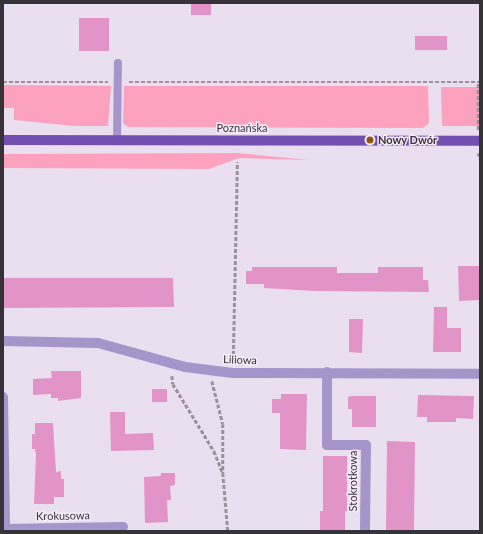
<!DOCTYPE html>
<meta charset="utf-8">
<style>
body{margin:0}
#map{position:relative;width:483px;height:534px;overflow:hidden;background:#eadfee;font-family:Lato,sans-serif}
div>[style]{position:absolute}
.green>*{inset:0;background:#fda2be}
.building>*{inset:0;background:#e294c9}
.path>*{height:2.5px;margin-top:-1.25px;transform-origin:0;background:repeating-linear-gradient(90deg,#9a919c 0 4px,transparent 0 6px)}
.service>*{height:8px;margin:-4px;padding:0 4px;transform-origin:4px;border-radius:4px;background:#a595cb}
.minor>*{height:10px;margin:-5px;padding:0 5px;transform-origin:5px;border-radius:5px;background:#a595cb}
.primary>*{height:10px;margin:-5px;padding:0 5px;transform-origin:5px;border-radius:5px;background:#7350b0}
.dots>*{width:11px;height:11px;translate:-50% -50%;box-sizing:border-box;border:2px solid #f7ecfb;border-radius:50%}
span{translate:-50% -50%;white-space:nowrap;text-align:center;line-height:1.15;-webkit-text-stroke:3px #f7ecfb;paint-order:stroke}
.street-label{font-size:11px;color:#373238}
.poi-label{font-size:11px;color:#373238;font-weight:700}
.left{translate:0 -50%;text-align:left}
.frame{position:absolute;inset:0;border:4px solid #373238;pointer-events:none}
</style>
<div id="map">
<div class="green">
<div style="clip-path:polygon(3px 85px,111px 86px,108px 126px,74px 126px,14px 120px,14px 108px,3px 108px)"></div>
<div style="clip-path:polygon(124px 86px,428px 86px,429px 123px,423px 128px,128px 127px,123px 123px)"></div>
<div style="clip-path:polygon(441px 87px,480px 87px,480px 126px,442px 126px)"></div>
<div style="clip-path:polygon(237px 153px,310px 160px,239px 158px,209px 169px,3px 168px,3px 154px)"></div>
</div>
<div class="building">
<div style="clip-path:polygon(191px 3px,211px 3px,211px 15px,191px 15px)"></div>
<div style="clip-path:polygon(79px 18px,109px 18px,109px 51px,79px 51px)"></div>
<div style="clip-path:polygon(415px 36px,447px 36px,447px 50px,415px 50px)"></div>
<div style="clip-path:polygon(458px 266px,480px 266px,480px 300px,459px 301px)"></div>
<div style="clip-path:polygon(252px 267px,337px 267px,337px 273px,378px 273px,378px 267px,423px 267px,423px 280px,428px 280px,429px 292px,315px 291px,264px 288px,264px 284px,246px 284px,246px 271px,252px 271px)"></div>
<div style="clip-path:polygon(3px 278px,173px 278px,174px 307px,3px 308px)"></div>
<div style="clip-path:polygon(434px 307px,447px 307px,447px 328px,461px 328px,461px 352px,433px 352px)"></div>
<div style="clip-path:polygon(349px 319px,363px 319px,362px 353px,349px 352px)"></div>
<div style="clip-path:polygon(51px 371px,81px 371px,81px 398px,58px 401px,58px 398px,51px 398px,51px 394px,33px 395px,33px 379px,52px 378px)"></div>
<div style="clip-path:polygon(152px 389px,167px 389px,167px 402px,152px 402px)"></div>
<div style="clip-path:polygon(281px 394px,307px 394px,306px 450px,280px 449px,280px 413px,272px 413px,272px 399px,281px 399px)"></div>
<div style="clip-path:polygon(418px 395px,474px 396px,473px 419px,456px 418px,456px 422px,427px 422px,427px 417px,417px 417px)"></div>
<div style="clip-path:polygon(352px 396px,376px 396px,376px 427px,352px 427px,352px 409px,348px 409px,348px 397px)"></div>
<div style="clip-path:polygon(110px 412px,125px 412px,125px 434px,153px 433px,154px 450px,111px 451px)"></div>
<div style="clip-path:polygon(35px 423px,53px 423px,56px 472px,61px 471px,61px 479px,64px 479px,64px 497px,54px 497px,54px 504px,34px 504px,36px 455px,35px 449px,32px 449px,32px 434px,35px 434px)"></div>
<div style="clip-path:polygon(387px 441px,415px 442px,414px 531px,386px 531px)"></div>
<div style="clip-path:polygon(323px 456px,347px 456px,347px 511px,345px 511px,345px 531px,320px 531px,320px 511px,323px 511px)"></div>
<div style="clip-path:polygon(161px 473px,175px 473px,175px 485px,170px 486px,171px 500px,167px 500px,168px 522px,145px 523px,144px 477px,161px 476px)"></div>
</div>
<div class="path">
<div style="left:3px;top:82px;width:105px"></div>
<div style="left:129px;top:82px;width:351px"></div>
<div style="left:478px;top:130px;width:48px;rotate:-90deg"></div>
<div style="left:478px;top:153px;width:4px;rotate:63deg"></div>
<div style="left:233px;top:361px;width:199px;rotate:-88.8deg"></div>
<div style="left:172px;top:376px;width:8px;rotate:83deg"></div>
<div style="left:173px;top:384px;width:79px;rotate:58.5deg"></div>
<div style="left:214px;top:451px;width:22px;rotate:68deg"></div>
<div style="left:212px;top:381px;width:44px;rotate:75.7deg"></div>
<div style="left:223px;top:424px;width:49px;rotate:90deg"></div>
<div style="left:223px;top:473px;width:58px;rotate:85.1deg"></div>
</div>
<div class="service">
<div style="left:117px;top:140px;width:77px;rotate:-89.3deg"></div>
</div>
<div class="minor">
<div style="left:3px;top:341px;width:95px;rotate:1.2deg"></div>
<div style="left:98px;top:343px;width:90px;rotate:15.4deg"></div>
<div style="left:185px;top:367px;width:48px;rotate:7.1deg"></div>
<div style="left:233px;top:373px;width:247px;rotate:0.2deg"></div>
<div style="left:327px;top:372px;width:73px;rotate:90deg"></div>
<div style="left:327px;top:445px;width:39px"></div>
<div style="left:366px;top:445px;width:86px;rotate:90.7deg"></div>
<div style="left:3px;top:397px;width:134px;rotate:89.1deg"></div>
<div style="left:3px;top:529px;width:120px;rotate:-1deg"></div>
</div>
<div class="primary">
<div style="left:3px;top:140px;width:477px;rotate:0.1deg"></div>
</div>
<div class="dots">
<div style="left:370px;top:140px;background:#905413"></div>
</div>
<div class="street-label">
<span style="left:242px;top:128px">Poznańska</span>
<span style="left:240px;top:360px;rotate:2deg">Liliowa</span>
<span style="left:353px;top:481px;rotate:-90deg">Stokrotkowa</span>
<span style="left:63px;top:516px;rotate:-1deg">Krokusowa</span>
</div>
<div class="poi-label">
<span class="left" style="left:378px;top:140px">Nowy Dwór</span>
</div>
<div class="frame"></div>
</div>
